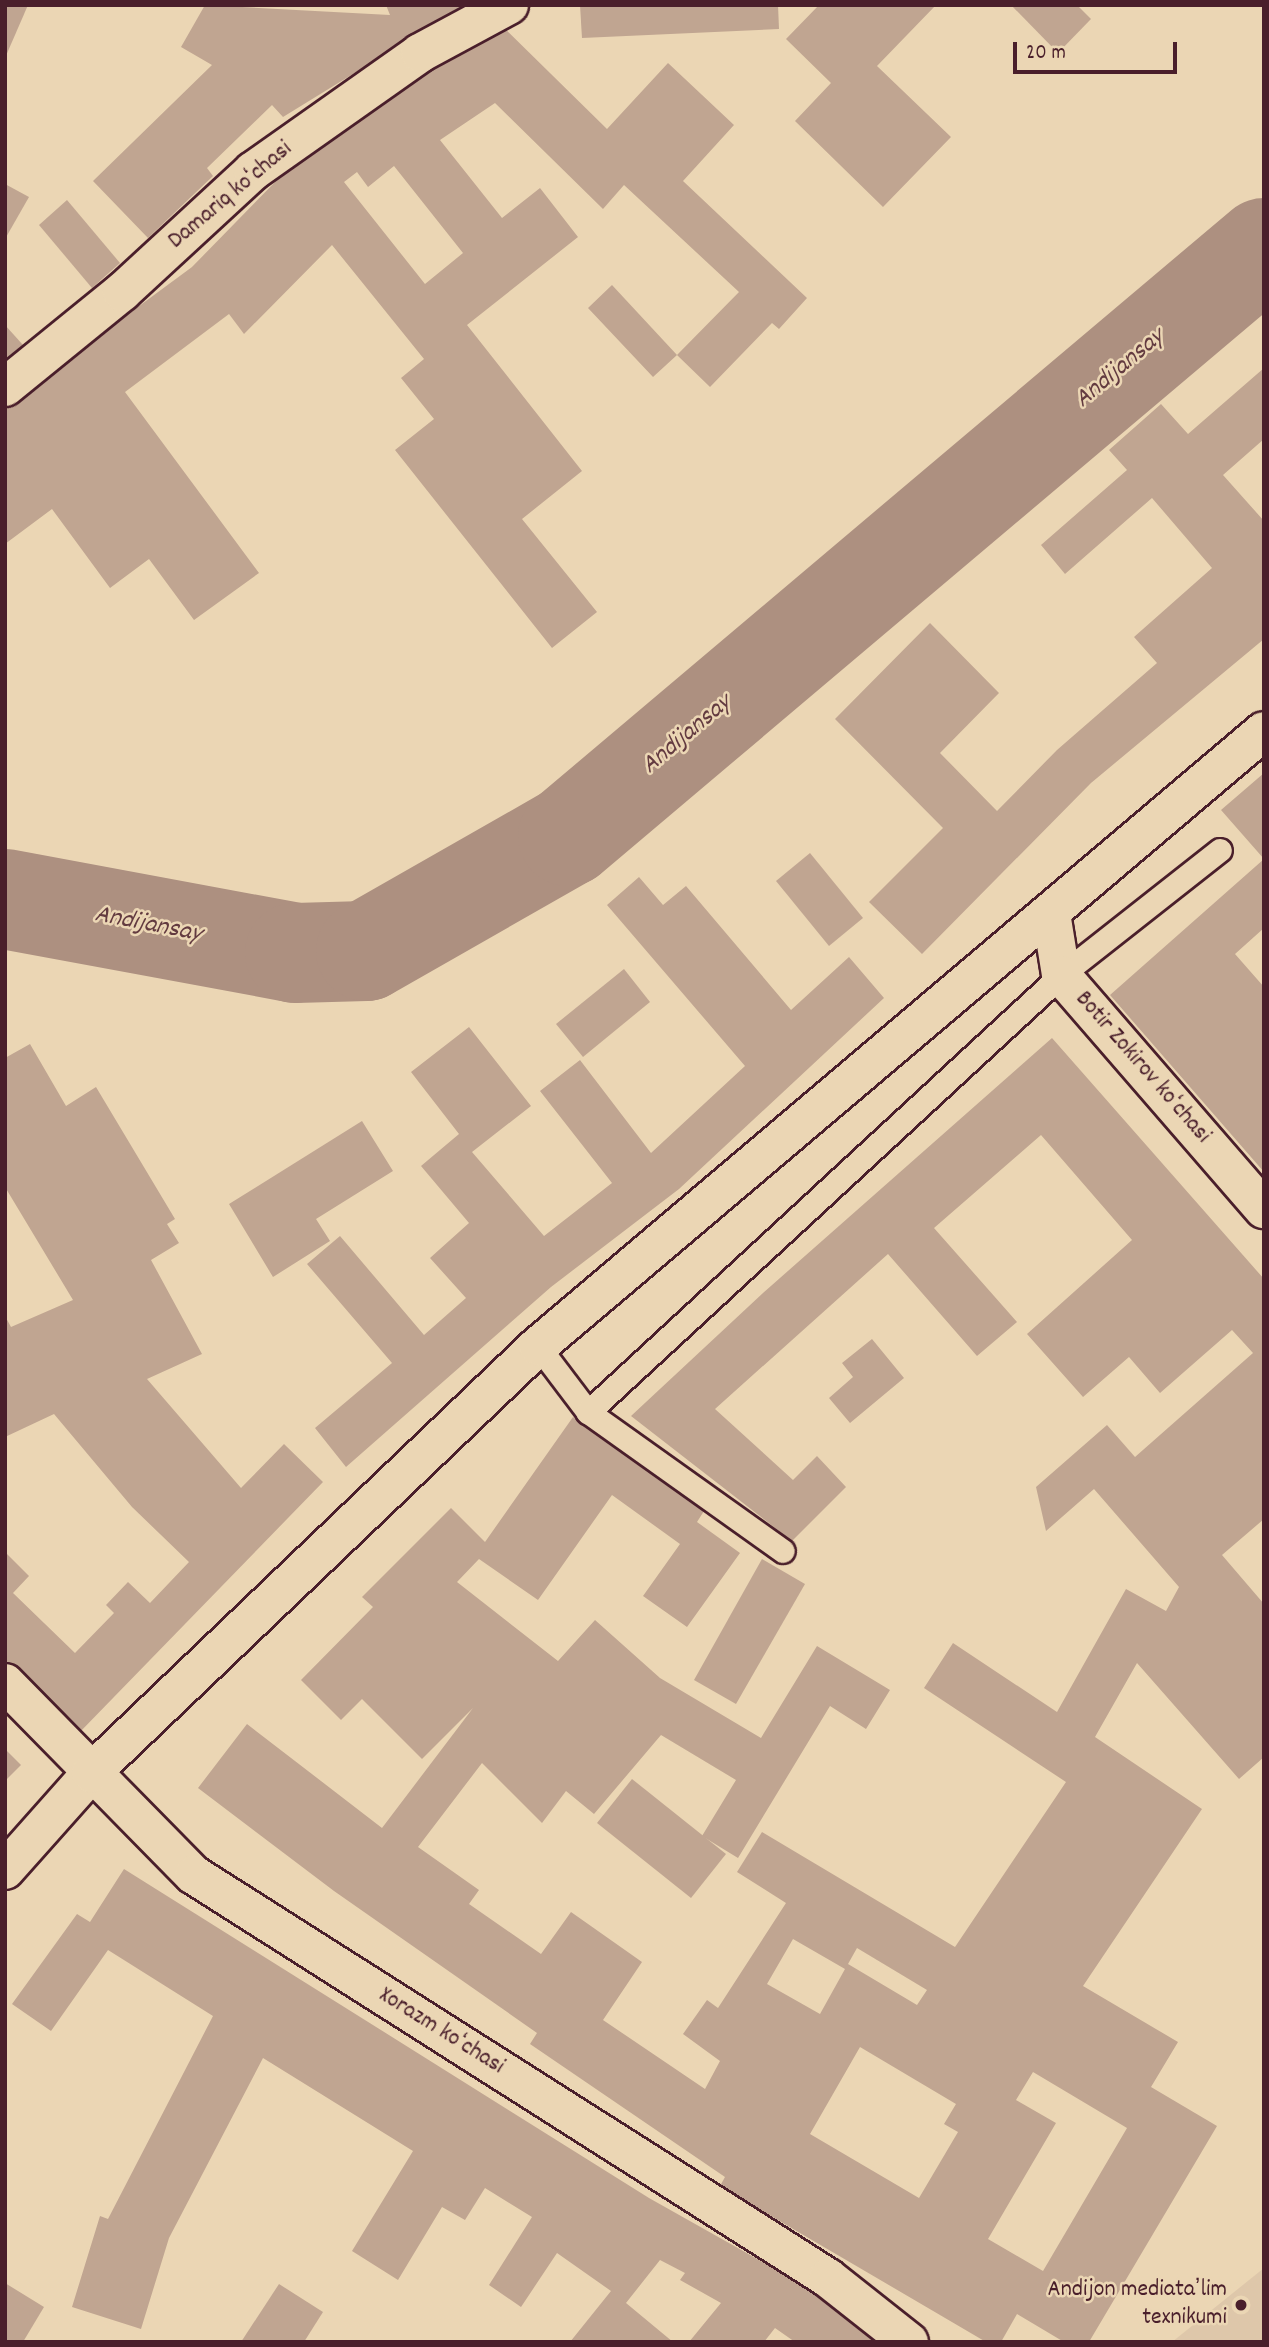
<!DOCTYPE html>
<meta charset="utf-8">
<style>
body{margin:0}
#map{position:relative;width:1269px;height:2347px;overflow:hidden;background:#ebd6b4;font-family:Dekko,sans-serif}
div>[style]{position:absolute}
.built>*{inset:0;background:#dec7aa}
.river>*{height:100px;margin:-50px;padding:0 50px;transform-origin:50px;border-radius:50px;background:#ad9080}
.building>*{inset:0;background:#c0a591}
.roads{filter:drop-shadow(2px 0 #4a1f2b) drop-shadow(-2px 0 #4a1f2b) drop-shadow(0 2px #4a1f2b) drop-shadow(0 -2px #4a1f2b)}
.lane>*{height:23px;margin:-11.5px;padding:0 11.5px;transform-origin:11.5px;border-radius:11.5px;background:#ebd6b4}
.street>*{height:38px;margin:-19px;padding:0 19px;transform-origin:19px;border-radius:19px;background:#ebd6b4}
.dots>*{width:19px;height:19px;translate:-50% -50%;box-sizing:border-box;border:4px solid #ebd6b4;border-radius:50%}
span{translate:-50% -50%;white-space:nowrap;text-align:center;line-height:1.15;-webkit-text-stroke:5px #ebd6b4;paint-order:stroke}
.street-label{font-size:24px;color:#4a1f2b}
.poi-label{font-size:24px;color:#4a1f2b}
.right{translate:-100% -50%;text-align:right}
.water-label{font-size:26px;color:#633b40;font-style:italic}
.frame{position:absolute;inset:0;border:7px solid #4a1f2b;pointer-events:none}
.scale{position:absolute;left:1013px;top:42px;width:164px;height:32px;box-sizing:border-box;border:4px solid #4a1f2b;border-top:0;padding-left:9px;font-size:21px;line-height:24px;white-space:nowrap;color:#4a1f2b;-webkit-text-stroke:5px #ebd6b4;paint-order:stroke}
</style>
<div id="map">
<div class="built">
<div style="clip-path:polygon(1264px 2268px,1264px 2342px,1172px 2342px)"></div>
</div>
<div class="river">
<div style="left:5px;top:899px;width:295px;rotate:10.5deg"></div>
<div style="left:295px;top:953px;width:71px;rotate:-1.6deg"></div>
<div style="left:366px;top:951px;width:232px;rotate:-29.7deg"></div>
<div style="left:568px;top:836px;width:911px;rotate:-40.19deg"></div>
</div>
<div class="building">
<div style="clip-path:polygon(5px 5px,28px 5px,5px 58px)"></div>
<div style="clip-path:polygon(205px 5px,390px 15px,386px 5px,465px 5px,283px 117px,272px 105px,207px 168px,213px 176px,148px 238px,93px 181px,212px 65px,181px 47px)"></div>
<div style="clip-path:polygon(580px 5px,778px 5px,779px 29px,582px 38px)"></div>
<div style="clip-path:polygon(819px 5px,936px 5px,877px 66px,951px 137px,883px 207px,795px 121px,831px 83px,786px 39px)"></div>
<div style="clip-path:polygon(1011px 5px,1077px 5px,1091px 19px,1058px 53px)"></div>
<div style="clip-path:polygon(evenodd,497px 21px,607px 129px,668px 63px,734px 125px,683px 181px,807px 298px,779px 329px,772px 323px,710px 387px,677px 355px,653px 377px,588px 308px,612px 285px,677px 355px,739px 292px,624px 185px,603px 209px,495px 103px,440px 140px,502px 218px,540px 188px,578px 237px,467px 325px,582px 471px,522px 519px,597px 612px,552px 648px,395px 450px,434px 419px,401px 378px,424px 359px,332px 245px,244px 334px,229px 314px,125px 392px,259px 573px,194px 620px,149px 559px,110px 588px,52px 509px,5px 544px,5px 405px,192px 267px,279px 178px,355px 117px,497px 21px,394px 166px,463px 253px,425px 284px,344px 182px,357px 172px,368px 187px,394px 166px)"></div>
<div style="clip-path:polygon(5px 184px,29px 197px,5px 239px)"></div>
<div style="clip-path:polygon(67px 200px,120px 263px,92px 288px,39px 225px)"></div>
<div style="clip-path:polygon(5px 325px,23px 345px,5px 360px)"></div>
<div style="clip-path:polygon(1264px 368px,1264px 439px,1223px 475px,1264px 521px,1264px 639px,1091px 783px,922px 954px,869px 902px,943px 828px,835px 719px,930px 623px,999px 693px,940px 753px,997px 811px,1057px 750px,1157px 663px,1134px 637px,1212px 568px,1152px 498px,1065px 574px,1041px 545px,1127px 470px,1109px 450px,1161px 404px,1188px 434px)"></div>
<div style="clip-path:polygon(1264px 773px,1264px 928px,1235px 954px,1264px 987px,1264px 1172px,1110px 995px,1264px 859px,1221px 810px)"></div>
<div style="clip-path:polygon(810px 853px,863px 918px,829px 946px,776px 881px)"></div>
<div style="clip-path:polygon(639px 877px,663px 905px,686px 886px,791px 1010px,849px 957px,884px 998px,679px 1189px,551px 1287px,346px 1467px,315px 1428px,392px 1363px,307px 1264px,340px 1236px,424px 1335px,466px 1298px,430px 1258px,469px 1223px,421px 1166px,459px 1134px,411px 1072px,469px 1027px,531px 1106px,472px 1152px,544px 1236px,612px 1183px,540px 1091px,580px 1060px,651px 1153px,745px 1066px,607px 905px)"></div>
<div style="clip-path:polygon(624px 969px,650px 1002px,583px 1057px,556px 1024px)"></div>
<div style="clip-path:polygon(evenodd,1052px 1038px,1264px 1279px,1264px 1519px,1222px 1555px,1264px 1604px,1264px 1757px,1239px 1779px,1137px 1663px,1095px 1737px,1202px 1809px,1083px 1986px,1178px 2042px,1151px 2087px,1217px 2126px,1089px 2342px,1064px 2342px,1017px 2314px,1001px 2342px,986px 2342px,720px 2186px,725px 2177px,530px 2044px,537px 2033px,334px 1891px,198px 1788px,247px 1724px,382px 1828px,473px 1708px,422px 1759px,362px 1699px,341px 1720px,301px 1680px,373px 1607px,362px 1597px,451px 1508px,485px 1542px,573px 1417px,704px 1511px,697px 1522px,740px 1553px,687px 1627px,643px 1596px,680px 1544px,612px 1495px,538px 1600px,479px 1559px,457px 1582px,558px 1661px,595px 1620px,660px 1678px,761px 1738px,817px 1646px,890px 1690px,866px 1729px,830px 1706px,738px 1858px,702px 1836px,736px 1780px,661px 1735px,594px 1814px,566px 1791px,542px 1823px,482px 1763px,418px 1847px,479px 1890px,469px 1904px,541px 1954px,571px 1912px,642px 1962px,603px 2020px,705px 2089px,720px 2061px,683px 2034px,707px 2000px,718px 2008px,786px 1903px,737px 1872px,762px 1832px,955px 1947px,1066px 1782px,924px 1688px,953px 1643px,1057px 1712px,1126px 1589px,1166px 1611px,1179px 1587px,1094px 1489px,1046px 1531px,1036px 1487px,1107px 1425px,1135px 1457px,1253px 1353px,1232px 1330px,1160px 1393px,1129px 1357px,1083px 1397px,1027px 1334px,1132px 1240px,1041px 1135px,934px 1228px,1017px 1322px,977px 1356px,888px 1254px,715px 1409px,793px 1480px,817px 1456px,846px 1487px,792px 1541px,631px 1416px,763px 1293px,1052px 1038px,793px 1939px,845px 1969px,820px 2014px,767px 1984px,793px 1939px,1052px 1038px,857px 1948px,927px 1990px,917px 2005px,848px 1964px,857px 1948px,1052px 1038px,860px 2047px,956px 2104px,944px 2124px,958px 2132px,919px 2198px,810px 2134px,860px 2047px,1052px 1038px,1033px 2072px,1127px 2128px,1043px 2271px,988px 2239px,1056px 2123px,1016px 2100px,1033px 2072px)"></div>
<div style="clip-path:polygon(30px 1044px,66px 1106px,96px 1087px,175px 1219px,167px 1224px,179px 1243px,151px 1260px,202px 1354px,147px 1379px,241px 1488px,284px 1444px,323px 1482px,78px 1734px,5px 1663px,5px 1552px,29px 1576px,13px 1593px,75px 1653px,114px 1613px,106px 1605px,128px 1582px,150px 1603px,189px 1562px,132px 1507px,54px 1414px,5px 1437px,5px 1316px,11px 1327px,73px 1300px,5px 1187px,5px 1058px)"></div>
<div style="clip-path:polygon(362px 1121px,393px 1171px,316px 1219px,330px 1241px,273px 1277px,229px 1204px)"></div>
<div style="clip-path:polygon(872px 1339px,904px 1378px,850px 1423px,829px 1398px,853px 1377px,842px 1363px)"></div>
<div style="clip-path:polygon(762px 1559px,805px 1584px,736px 1704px,694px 1680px)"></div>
<div style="clip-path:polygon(5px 1749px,21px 1765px,5px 1781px)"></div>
<div style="clip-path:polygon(632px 1779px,726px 1854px,691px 1898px,597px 1823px)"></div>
<div style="clip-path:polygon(124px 1869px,649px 2198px,805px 2286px,884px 2342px,795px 2342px,775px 2328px,764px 2342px,689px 2342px,721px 2303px,680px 2280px,685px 2273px,660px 2260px,626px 2303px,673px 2342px,570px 2342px,611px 2291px,557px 2253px,521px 2307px,489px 2285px,532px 2217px,485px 2188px,465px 2220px,442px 2207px,398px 2280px,352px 2251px,413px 2151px,263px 2058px,169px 2238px,141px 2329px,72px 2307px,100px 2216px,108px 2219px,213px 2016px,108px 1950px,51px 2031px,12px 2004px,77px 1914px,90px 1922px)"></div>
<div style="clip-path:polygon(5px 2283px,44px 2307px,23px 2342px,5px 2342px)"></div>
<div style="clip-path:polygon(279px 2284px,323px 2312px,304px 2342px,241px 2342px)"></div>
</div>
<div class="roads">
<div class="lane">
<div style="left:538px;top:1346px;width:83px;rotate:52.9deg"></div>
<div style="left:588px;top:1412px;width:239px;rotate:35.5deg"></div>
<div style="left:588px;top:1412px;width:644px;rotate:-42.73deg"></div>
<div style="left:1061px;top:975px;width:202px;rotate:-38.2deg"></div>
</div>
<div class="street">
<div style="left:5px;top:387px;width:151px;rotate:-39.1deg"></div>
<div style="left:122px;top:292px;width:178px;rotate:-42.7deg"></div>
<div style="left:253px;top:171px;width:204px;rotate:-35.2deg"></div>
<div style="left:420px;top:53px;width:101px;rotate:-28.3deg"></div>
<div style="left:1051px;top:913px;width:63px;rotate:80.8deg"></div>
<div style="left:1061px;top:975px;width:310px;rotate:49.1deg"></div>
<div style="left:5px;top:1683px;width:269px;rotate:45.5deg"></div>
<div style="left:194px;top:1875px;width:751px;rotate:32.44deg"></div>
<div style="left:828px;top:2278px;width:103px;rotate:38.3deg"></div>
<div style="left:5px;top:1870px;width:130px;rotate:-48.4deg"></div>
<div style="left:91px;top:1773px;width:618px;rotate:-43.69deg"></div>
<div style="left:538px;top:1346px;width:951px;rotate:-40.27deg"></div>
</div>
</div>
<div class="dots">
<div style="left:1241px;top:2305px;background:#4a1f2b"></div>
</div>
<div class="street-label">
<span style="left:231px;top:196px;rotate:-40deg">Damariq koʻchasi</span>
<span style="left:1142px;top:1068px;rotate:49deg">Botir Zokirov koʻchasi</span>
<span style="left:441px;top:2032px;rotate:32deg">Xorazm koʻchasi</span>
</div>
<div class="poi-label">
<span class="right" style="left:1227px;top:2305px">Andijon mediataʼlim<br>texnikumi</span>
</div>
<div class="water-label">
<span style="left:1120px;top:369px;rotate:-40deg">Andijansay</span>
<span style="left:687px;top:735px;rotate:-40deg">Andijansay</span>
<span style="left:148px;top:925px;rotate:11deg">Andijansay</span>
</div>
<div class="frame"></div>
<div class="scale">20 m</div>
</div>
